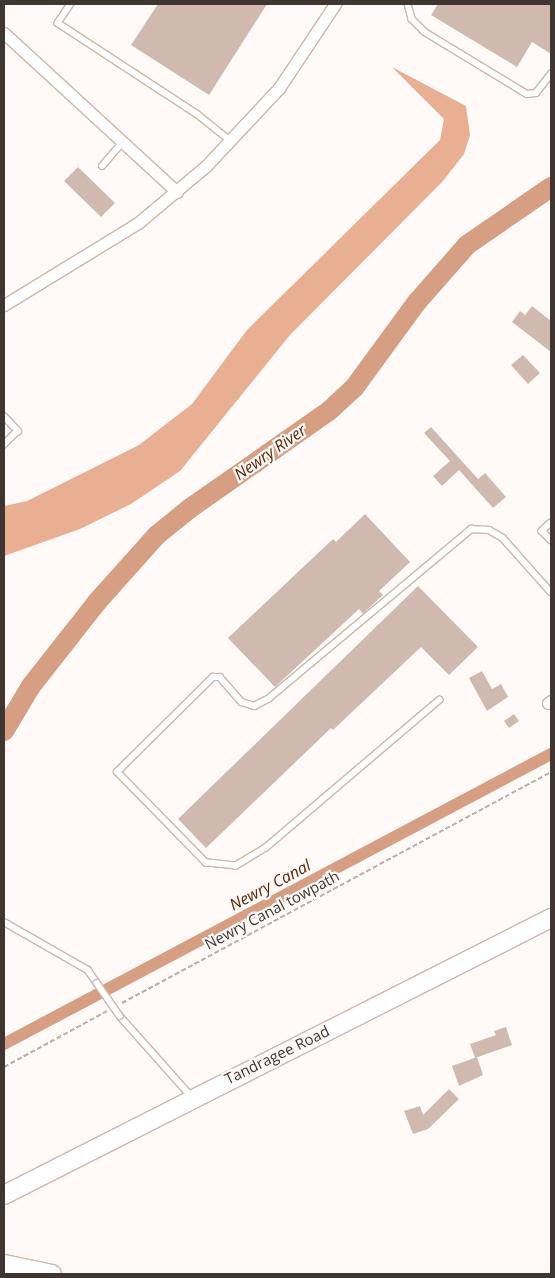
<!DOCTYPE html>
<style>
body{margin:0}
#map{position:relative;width:555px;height:1278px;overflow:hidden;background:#fffaf8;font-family:"Open Sans",sans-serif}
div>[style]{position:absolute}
.forest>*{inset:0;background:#e9af93}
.canal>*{height:12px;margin:-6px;padding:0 6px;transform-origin:6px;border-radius:6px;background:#d69e82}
.river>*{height:20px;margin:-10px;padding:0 10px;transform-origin:10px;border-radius:10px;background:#d69e82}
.building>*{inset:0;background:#d0bab0}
.path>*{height:2px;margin-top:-1px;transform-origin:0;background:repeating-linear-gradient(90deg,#b7b1ae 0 5px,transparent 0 7.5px)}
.roads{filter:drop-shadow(1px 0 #cdb7ad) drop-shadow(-1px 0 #cdb7ad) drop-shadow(0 1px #cdb7ad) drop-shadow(0 -1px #cdb7ad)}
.service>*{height:5.5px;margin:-2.75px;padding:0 2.75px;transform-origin:2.75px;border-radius:2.75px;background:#fff}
.minor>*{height:11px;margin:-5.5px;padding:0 5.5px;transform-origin:5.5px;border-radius:5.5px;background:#fff}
.trunk>*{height:18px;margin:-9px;padding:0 9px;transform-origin:9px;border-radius:9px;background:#fff}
.bridges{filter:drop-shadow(1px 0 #cdb7ad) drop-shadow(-1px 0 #cdb7ad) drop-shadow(0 1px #cdb7ad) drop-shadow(0 -1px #cdb7ad)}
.service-bridge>*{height:5.5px;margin:-2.75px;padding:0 2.75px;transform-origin:2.75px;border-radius:2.75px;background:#fff}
span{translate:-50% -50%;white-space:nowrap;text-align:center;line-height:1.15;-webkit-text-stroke:4.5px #fffaf8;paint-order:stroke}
.street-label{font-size:15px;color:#3f3632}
.water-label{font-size:16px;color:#5a2607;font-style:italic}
.frame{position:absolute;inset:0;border:5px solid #3f3632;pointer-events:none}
</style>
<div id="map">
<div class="forest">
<div style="clip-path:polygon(392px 67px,466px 106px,470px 135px,464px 154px,443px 181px,290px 335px,180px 471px,131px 504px,80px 529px,4px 556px,4px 506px,27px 501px,139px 445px,192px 404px,247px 330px,440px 140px,444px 119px)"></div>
</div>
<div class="canal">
<div style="left:4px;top:1044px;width:619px;rotate:-27.93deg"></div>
</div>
<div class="river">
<div style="left:4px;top:731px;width:52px;rotate:-59deg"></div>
<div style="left:31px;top:686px;width:107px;rotate:-51.8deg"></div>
<div style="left:97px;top:602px;width:90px;rotate:-48.2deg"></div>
<div style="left:157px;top:535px;width:41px;rotate:-39.1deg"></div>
<div style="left:189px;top:509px;width:171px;rotate:-35deg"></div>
<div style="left:329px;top:411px;width:34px;rotate:-43deg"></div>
<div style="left:354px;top:388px;width:107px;rotate:-53.8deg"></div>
<div style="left:417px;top:302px;width:76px;rotate:-48.7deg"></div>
<div style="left:467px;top:245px;width:102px;rotate:-34.6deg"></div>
</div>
<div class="building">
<div style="clip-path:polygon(158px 4px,267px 4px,209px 95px,131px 45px)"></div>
<div style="clip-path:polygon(438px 4px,551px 4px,551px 54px,532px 42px,517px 67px,431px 15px)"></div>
<div style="clip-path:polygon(78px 167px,115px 203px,101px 217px,64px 181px)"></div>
<div style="clip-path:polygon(532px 306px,551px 321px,551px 352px,512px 322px,520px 311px,525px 315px)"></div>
<div style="clip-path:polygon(523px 355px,540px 373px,528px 384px,511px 365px)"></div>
<div style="clip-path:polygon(431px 427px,478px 479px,485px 473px,506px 497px,493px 508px,459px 470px,442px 486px,433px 476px,450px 461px,424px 433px)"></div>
<div style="clip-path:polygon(365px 514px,410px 562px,379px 591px,383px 595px,367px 610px,363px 614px,359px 609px,275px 687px,228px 638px,333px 539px,336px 542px)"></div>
<div style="clip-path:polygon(418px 586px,478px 647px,449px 675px,421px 647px,333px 730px,331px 728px,206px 848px,178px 819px)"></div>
<div style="clip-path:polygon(482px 671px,492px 689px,501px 684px,508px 697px,487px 711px,469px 678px)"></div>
<div style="clip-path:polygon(514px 714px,519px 721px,509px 728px,504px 721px)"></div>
<div style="clip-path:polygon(506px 1027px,512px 1045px,475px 1058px,470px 1044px,496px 1035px,494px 1031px)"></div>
<div style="clip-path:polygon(477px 1057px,483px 1075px,459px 1086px,452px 1066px)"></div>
<div style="clip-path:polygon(449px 1089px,459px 1099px,428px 1129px,413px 1134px,404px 1111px,420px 1106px,423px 1115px)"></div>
</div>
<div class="path">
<div style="left:122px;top:1003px;width:487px;rotate:-28.3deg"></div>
<div style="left:4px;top:1067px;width:117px;rotate:-28.5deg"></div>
</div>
<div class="roads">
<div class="service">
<div style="left:71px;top:4px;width:23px;rotate:124deg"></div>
<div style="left:58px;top:23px;width:166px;rotate:33.2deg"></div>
<div style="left:197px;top:114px;width:43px;rotate:38.5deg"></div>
<div style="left:408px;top:4px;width:16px;rotate:75deg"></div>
<div style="left:412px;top:19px;width:18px;rotate:45deg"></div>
<div style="left:425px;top:32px;width:119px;rotate:31.3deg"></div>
<div style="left:527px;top:94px;width:9px;rotate:-6deg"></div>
<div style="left:536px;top:93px;width:24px;rotate:-52deg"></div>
<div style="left:102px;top:166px;width:32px;rotate:-49deg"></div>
<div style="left:4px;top:416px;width:21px;rotate:47deg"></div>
<div style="left:18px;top:431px;width:20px;rotate:135deg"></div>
<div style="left:551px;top:523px;width:12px;rotate:138deg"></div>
<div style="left:542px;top:531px;width:13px;rotate:45deg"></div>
<div style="left:440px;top:700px;width:228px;rotate:139.6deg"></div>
<div style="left:266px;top:848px;width:35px;rotate:149deg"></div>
<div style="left:236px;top:866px;width:30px;rotate:-174deg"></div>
<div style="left:206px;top:863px;width:127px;rotate:-134.4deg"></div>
<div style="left:117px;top:772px;width:135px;rotate:-44.7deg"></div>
<div style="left:213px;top:677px;width:7px"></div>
<div style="left:220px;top:677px;width:33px;rotate:49deg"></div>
<div style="left:242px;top:702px;width:13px;rotate:18deg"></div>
<div style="left:254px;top:706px;width:16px;rotate:-27deg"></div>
<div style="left:268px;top:699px;width:265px;rotate:-39.9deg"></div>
<div style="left:471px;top:529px;width:18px;rotate:3deg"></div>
<div style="left:489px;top:530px;width:16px;rotate:30deg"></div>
<div style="left:503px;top:538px;width:72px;rotate:48.4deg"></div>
<div style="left:4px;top:922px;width:97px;rotate:29.7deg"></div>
<div style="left:88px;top:970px;width:16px;rotate:55deg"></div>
<div style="left:120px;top:1016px;width:108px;rotate:48.4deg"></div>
</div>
<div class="minor">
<div style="left:4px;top:33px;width:235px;rotate:42.6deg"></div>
<div style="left:4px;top:305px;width:157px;rotate:-31.5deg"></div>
<div style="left:138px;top:223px;width:89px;rotate:-40deg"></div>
<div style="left:206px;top:166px;width:107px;rotate:-46.9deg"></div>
<div style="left:279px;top:88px;width:101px;rotate:-56.3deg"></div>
<div style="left:548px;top:703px;width:4px;rotate:-34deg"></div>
</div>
<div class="trunk">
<div style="left:4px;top:1195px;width:613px;rotate:-26.86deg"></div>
<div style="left:4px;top:1264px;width:49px;rotate:11.8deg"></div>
</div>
</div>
<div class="bridges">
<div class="service-bridge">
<div style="left:97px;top:983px;width:40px;rotate:55.1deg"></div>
</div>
</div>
<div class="street-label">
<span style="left:272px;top:910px;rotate:-28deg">Newry Canal towpath</span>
<span style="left:277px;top:1055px;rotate:-26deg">Tandragee Road</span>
</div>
<div class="water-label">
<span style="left:270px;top:452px;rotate:-35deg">Newry River</span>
<span style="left:270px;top:885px;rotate:-28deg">Newry Canal</span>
</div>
<div class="frame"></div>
</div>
